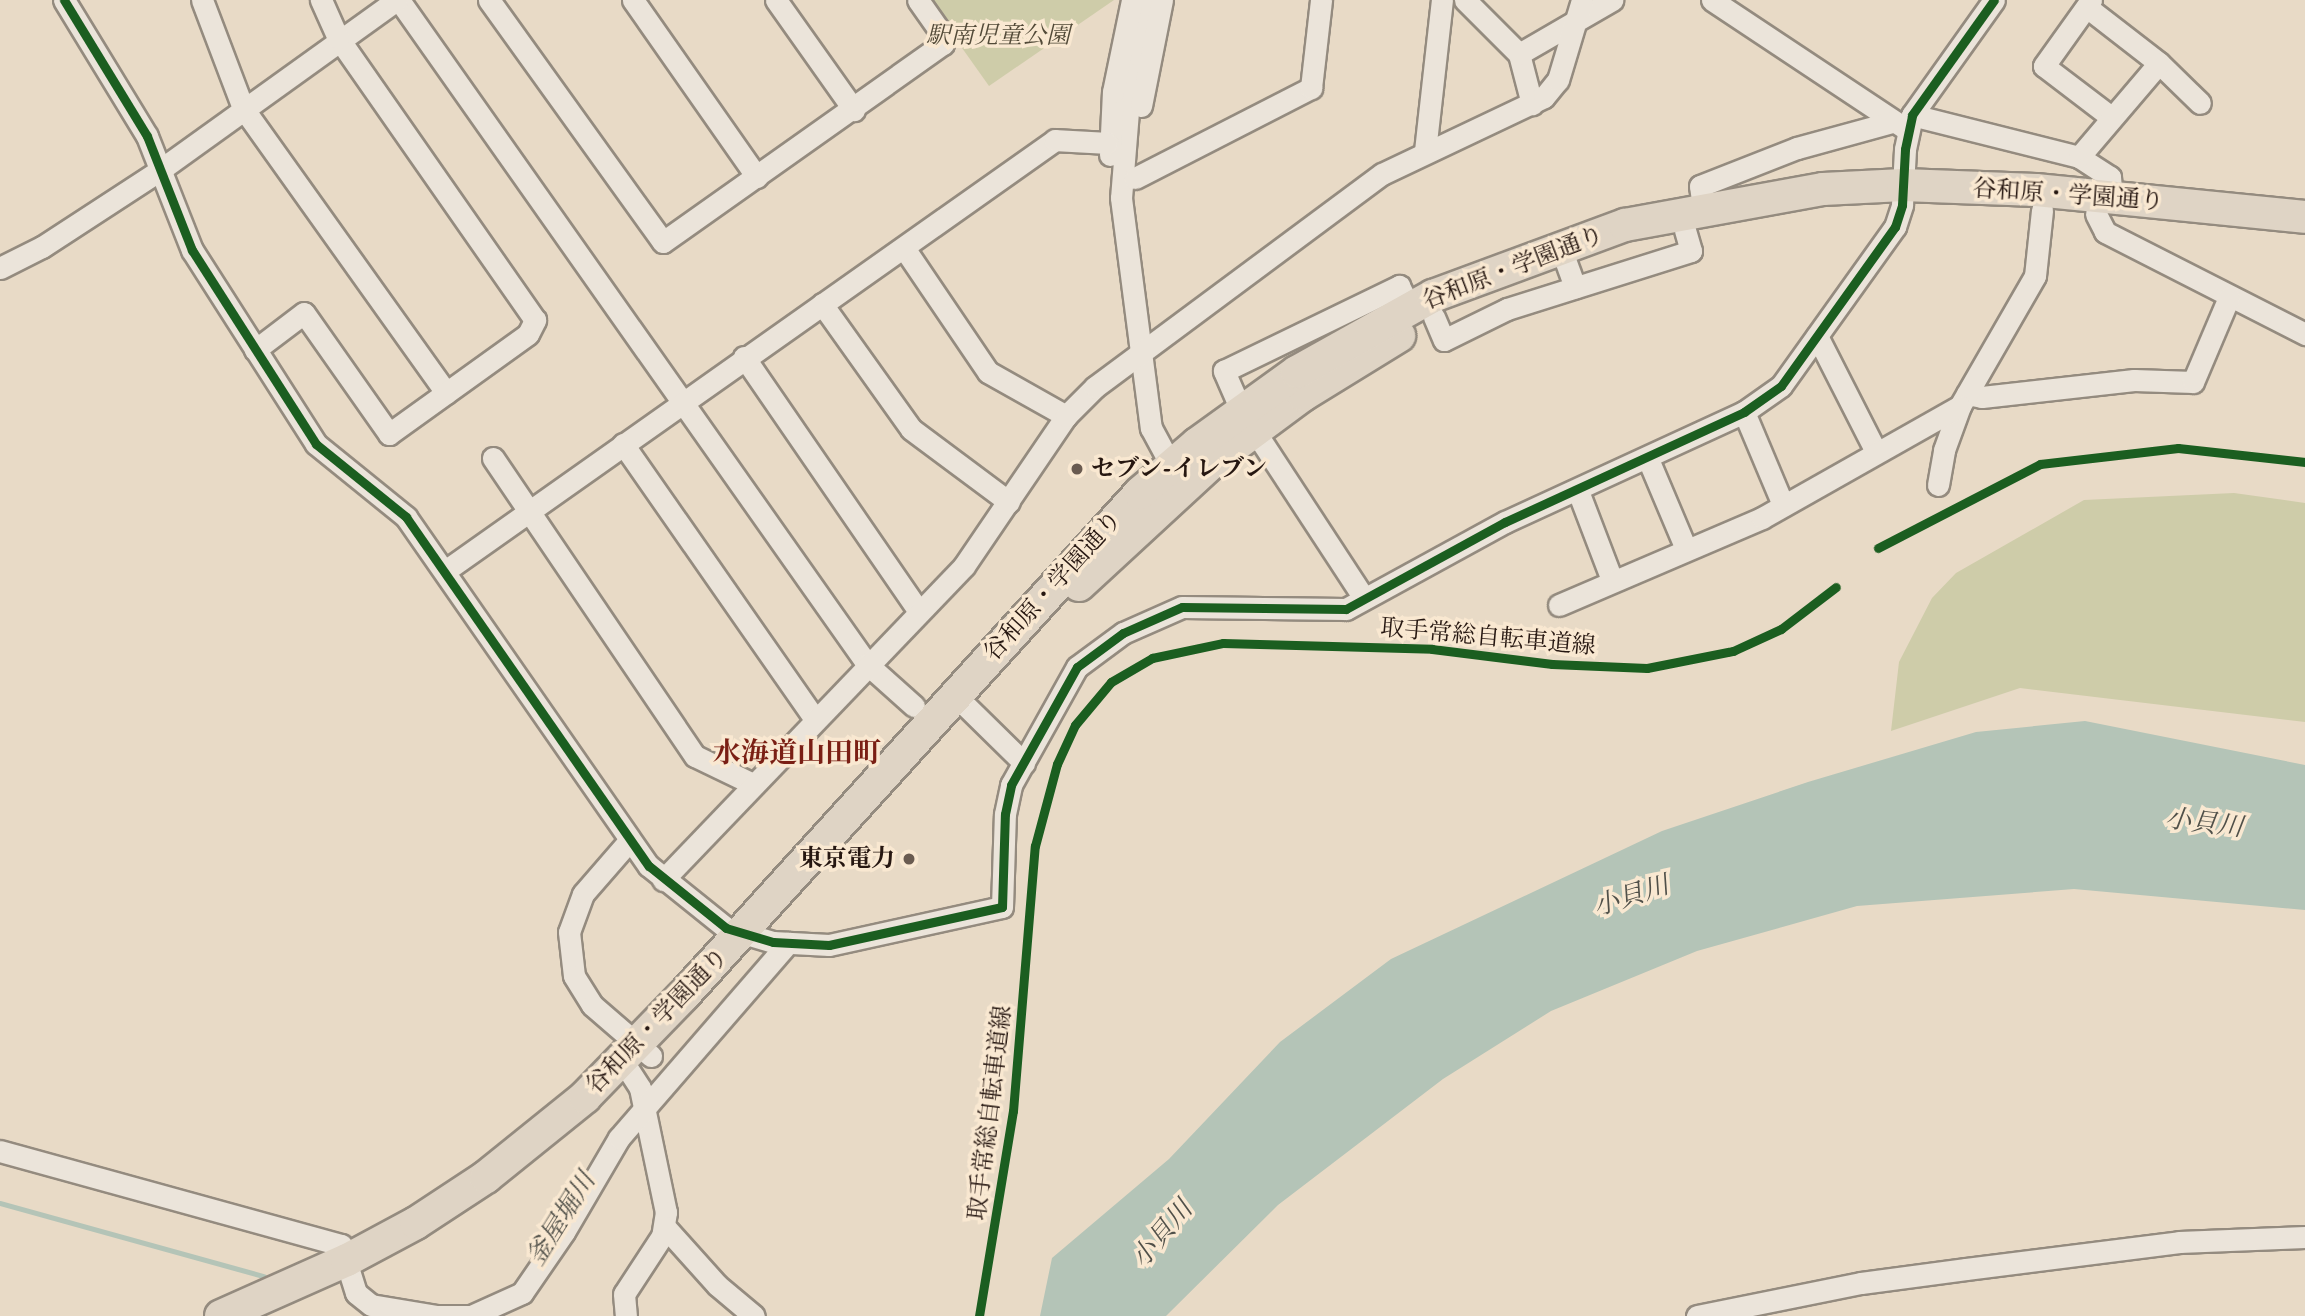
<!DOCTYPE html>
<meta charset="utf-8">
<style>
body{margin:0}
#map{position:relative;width:2305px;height:1316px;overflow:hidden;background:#e8dac6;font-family:"IM FELL Great Primer","Noto Serif JP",serif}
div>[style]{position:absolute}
.green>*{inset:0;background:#cecca9}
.water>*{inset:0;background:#b4c4b7}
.stream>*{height:4.5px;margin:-2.25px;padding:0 2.25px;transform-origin:2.25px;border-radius:2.25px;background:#b4c4b7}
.roads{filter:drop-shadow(2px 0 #948b7f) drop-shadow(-2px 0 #948b7f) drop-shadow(0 2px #948b7f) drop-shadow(0 -2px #948b7f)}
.minor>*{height:21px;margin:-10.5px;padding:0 10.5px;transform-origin:10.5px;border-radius:10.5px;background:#ebe4da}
.highway>*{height:32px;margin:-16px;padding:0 16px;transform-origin:16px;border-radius:16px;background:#dfd4c5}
.cycleway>*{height:9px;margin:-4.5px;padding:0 4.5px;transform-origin:4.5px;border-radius:4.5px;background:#1b5e20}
.dots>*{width:19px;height:19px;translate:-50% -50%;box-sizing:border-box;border:4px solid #f9e8d1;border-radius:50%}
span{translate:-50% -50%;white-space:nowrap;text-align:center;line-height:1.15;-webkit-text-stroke:7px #f9e8d1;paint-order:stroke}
.park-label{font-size:24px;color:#524a38;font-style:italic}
.street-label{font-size:24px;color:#261711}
.poi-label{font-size:24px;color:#261711;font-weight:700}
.left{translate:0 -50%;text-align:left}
.right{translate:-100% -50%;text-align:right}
.water-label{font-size:26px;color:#505049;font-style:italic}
.quarter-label{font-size:28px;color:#7a1f14;font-weight:700}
</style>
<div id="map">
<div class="green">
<div style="clip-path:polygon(928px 0,1114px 0,989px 86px)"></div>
<div style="clip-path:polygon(2234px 493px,2305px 503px,2305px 722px,2020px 688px,1891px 731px,1899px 662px,1932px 598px,1956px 573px,2084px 500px)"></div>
</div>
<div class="water">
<div style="clip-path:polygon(2085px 721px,2305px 765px,2305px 910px,2074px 889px,1857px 906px,1697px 951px,1551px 1011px,1443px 1079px,1278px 1205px,1166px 1316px,1040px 1316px,1052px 1258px,1169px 1159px,1280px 1042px,1391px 959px,1662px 831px,1808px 782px,1976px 732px)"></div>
</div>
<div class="stream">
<div style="left:0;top:1203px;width:274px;rotate:15.5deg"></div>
</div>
<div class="roads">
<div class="minor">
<div style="left:64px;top:0;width:159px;rotate:58.6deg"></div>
<div style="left:147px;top:136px;width:123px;rotate:68.5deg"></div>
<div style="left:192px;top:250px;width:230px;rotate:57.4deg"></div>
<div style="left:316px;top:444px;width:116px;rotate:39deg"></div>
<div style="left:406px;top:517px;width:425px;rotate:55.2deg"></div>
<div style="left:649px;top:866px;width:99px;rotate:38.8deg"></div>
<div style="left:726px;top:928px;width:49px;rotate:16.6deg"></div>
<div style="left:773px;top:942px;width:56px;rotate:3.1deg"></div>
<div style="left:829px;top:945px;width:177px;rotate:-12.4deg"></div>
<div style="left:1002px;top:907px;width:93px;rotate:-88.2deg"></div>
<div style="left:1005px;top:814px;width:30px;rotate:-78deg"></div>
<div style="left:1011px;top:785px;width:135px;rotate:-60.8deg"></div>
<div style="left:1077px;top:667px;width:57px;rotate:-36.5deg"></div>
<div style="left:1123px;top:633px;width:64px;rotate:-23.8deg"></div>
<div style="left:1182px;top:607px;width:164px;rotate:0.7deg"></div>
<div style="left:1346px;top:609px;width:181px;rotate:-28.7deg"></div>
<div style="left:1505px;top:522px;width:263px;rotate:-24.7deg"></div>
<div style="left:1744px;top:412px;width:45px;rotate:-35.1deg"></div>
<div style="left:1781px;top:386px;width:196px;rotate:-54.4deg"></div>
<div style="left:1895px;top:227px;width:23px;rotate:-72deg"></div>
<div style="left:1902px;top:205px;width:56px;rotate:-86.9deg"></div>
<div style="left:1905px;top:149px;width:35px;rotate:-78deg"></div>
<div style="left:1912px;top:115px;width:141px;rotate:-54.5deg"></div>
<div style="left:202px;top:0;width:116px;rotate:69.2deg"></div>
<div style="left:243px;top:108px;width:350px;rotate:54.5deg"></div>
<div style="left:399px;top:0;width:812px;rotate:54.82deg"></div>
<div style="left:867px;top:664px;width:63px;rotate:41.8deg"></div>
<div style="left:489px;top:0;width:298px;rotate:54.3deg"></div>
<div style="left:663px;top:242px;width:343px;rotate:-35.3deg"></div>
<div style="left:943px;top:44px;width:7px;rotate:-82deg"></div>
<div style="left:944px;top:37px;width:45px;rotate:-125.1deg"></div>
<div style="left:633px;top:0;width:216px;rotate:55deg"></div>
<div style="left:776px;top:0;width:135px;rotate:54.7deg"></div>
<div style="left:1147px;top:0;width:76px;rotate:102.2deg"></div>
<div style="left:1131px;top:74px;width:124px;rotate:94.6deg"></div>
<div style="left:1121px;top:198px;width:232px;rotate:82.6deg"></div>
<div style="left:1151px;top:428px;width:57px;rotate:61.6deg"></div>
<div style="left:1465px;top:0;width:76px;rotate:45deg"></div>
<div style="left:1519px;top:54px;width:52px;rotate:75.4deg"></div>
<div style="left:1712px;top:0;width:235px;rotate:33.6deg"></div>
<div style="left:2091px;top:0;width:81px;rotate:125.5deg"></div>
<div style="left:2044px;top:66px;width:84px;rotate:37.3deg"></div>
<div style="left:2088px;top:8px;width:90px;rotate:37.8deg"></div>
<div style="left:2159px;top:63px;width:57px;rotate:44.3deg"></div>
<div style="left:1519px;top:54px;width:108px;rotate:-30.1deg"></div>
<div style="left:1141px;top:106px;width:108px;rotate:-78.8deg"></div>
<div style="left:1912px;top:115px;width:172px;rotate:14.1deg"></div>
<div style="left:2079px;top:157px;width:37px;rotate:33deg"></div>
<div style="left:2110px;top:177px;width:22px;rotate:85deg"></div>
<div style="left:1425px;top:151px;width:152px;rotate:-83.6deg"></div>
<div style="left:1110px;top:155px;width:63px;rotate:-87.3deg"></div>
<div style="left:1113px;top:92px;width:94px;rotate:-78.3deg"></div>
<div style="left:2079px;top:157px;width:123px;rotate:-49.6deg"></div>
<div style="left:1135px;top:178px;width:198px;rotate:-27.1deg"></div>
<div style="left:1311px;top:88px;width:89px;rotate:-83.5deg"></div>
<div style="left:1703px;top:207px;width:21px;rotate:-98deg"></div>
<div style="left:1700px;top:186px;width:104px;rotate:-21.4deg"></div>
<div style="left:1797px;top:148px;width:98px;rotate:-15.3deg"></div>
<div style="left:2096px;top:214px;width:20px;rotate:63deg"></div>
<div style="left:2105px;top:232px;width:225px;rotate:27deg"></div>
<div style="left:1560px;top:246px;width:44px;rotate:69.9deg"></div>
<div style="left:904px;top:248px;width:150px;rotate:55.9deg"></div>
<div style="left:988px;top:372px;width:90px;rotate:29.4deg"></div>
<div style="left:0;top:268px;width:47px;rotate:-26.6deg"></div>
<div style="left:42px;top:247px;width:141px;rotate:-33.1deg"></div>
<div style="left:160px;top:170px;width:292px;rotate:-35.7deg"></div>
<div style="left:822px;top:304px;width:153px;rotate:54.5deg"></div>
<div style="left:911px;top:429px;width:122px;rotate:36.7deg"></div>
<div style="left:1434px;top:317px;width:25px;rotate:67deg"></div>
<div style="left:1444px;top:340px;width:70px;rotate:-26.2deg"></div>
<div style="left:1507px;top:309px;width:193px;rotate:-17.5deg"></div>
<div style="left:1691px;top:251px;width:22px;rotate:-106deg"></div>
<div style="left:1817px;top:336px;width:130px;rotate:63deg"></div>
<div style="left:255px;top:350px;width:61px;rotate:-37.1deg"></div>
<div style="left:304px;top:313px;width:148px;rotate:54.9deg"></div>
<div style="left:389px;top:434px;width:171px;rotate:-35.7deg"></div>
<div style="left:528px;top:334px;width:16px;rotate:-63deg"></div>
<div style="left:535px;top:320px;width:344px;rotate:-124.9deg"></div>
<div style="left:338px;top:38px;width:42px;rotate:-114.1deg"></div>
<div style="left:744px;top:357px;width:309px;rotate:55.5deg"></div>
<div style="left:1967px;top:394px;width:15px;rotate:11deg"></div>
<div style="left:1982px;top:397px;width:153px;rotate:-6.4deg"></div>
<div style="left:2134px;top:380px;width:59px;rotate:1.9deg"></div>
<div style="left:2193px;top:382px;width:92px;rotate:-67deg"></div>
<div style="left:1241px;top:410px;width:43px;rotate:-113.6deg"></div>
<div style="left:1224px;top:371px;width:195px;rotate:-25.9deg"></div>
<div style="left:1399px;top:286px;width:25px;rotate:63deg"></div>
<div style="left:1744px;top:412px;width:101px;rotate:67.2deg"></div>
<div style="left:1254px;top:430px;width:201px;rotate:56.8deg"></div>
<div style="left:623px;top:444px;width:335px;rotate:55.1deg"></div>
<div style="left:493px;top:458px;width:360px;rotate:55.9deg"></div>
<div style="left:695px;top:756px;width:64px;rotate:25.8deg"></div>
<div style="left:1648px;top:459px;width:98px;rotate:67.1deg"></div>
<div style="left:1938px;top:485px;width:36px;rotate:-80deg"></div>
<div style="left:1944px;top:450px;width:47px;rotate:-70deg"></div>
<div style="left:1960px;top:406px;width:150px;rotate:-60deg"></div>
<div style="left:2035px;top:276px;width:66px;rotate:-83.9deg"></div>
<div style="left:1578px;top:491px;width:95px;rotate:69.1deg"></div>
<div style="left:445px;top:571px;width:747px;rotate:-35.24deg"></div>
<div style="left:1055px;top:140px;width:52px;rotate:3.3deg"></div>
<div style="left:1559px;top:605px;width:221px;rotate:-23.2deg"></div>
<div style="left:1762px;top:518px;width:227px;rotate:-29.5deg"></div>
<div style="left:967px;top:707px;width:80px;rotate:44.5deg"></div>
<div style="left:629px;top:841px;width:70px;rotate:131deg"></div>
<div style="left:583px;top:894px;width:40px;rotate:110.2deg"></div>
<div style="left:569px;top:932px;width:44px;rotate:83.5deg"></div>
<div style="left:574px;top:976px;width:34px;rotate:58deg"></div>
<div style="left:592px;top:1005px;width:78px;rotate:40.8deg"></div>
<div style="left:663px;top:880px;width:435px;rotate:-46.2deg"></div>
<div style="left:964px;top:566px;width:181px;rotate:-55.8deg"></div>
<div style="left:1066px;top:416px;width:41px;rotate:-45deg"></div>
<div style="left:1095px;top:387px;width:357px;rotate:-36.6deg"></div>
<div style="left:1382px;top:174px;width:179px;rotate:-25.4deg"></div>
<div style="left:1544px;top:97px;width:22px;rotate:-51deg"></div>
<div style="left:1558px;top:80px;width:84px;rotate:-73.3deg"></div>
<div style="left:622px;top:1060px;width:33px;rotate:57deg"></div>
<div style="left:640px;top:1088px;width:127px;rotate:78.2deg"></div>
<div style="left:666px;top:1212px;width:24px;rotate:99deg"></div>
<div style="left:662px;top:1236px;width:69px;rotate:123.2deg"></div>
<div style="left:624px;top:1294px;width:22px;rotate:85deg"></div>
<div style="left:0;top:1151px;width:354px;rotate:15.4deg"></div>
<div style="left:341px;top:1245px;width:50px;rotate:72.6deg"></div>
<div style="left:356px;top:1293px;width:19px;rotate:39deg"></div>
<div style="left:371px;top:1305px;width:67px;rotate:9.5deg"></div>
<div style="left:437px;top:1316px;width:34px"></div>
<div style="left:471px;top:1316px;width:56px;rotate:-24.3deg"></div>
<div style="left:522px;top:1293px;width:74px;rotate:-55.5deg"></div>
<div style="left:564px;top:1232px;width:109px;rotate:-59.7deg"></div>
<div style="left:619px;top:1138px;width:258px;rotate:-49.1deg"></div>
<div style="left:665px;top:1227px;width:78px;rotate:48.1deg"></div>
<div style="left:717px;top:1285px;width:48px;rotate:40deg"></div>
<div style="left:1697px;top:1316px;width:167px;rotate:-11.4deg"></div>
<div style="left:1861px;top:1283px;width:106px;rotate:-7.6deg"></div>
<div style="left:1966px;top:1269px;width:215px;rotate:-7.2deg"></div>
<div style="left:2179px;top:1242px;width:126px;rotate:-2.3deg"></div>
</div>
<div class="highway">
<div style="left:1079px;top:585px;width:180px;rotate:-42.7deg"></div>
<div style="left:1211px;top:463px;width:114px;rotate:-36.5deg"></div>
<div style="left:1303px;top:395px;width:113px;rotate:-31.6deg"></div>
<div style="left:221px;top:1316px;width:138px;rotate:-24deg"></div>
<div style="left:347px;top:1260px;width:78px;rotate:-28.2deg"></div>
<div style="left:416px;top:1223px;width:84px;rotate:-33.3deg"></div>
<div style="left:486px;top:1177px;width:127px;rotate:-38.9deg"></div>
<div style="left:585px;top:1097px;width:141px;rotate:-45.9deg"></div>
<div style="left:683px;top:996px;width:680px;rotate:-47.74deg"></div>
<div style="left:1140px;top:493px;width:75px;rotate:-40.7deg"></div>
<div style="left:1197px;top:444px;width:123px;rotate:-35.8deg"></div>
<div style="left:1297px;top:372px;width:156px;rotate:-29.2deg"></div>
<div style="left:1433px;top:296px;width:205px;rotate:-20.3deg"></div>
<div style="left:1625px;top:225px;width:201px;rotate:-10.3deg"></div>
<div style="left:1823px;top:189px;width:80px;rotate:-2.9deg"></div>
<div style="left:1903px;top:185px;width:133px;rotate:2.2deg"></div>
<div style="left:2036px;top:190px;width:270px;rotate:5.7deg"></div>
</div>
</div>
<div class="cycleway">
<div style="left:64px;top:0;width:159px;rotate:58.6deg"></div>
<div style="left:147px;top:136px;width:123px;rotate:68.5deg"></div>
<div style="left:192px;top:250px;width:230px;rotate:57.4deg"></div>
<div style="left:316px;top:444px;width:116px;rotate:39deg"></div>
<div style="left:406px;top:517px;width:425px;rotate:55.2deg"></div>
<div style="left:649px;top:866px;width:99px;rotate:38.8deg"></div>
<div style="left:726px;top:928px;width:49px;rotate:16.6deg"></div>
<div style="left:773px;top:942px;width:56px;rotate:3.1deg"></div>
<div style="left:829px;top:945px;width:177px;rotate:-12.4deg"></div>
<div style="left:1002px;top:907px;width:93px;rotate:-88.2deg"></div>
<div style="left:1005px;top:814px;width:30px;rotate:-78deg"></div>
<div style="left:1011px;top:785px;width:135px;rotate:-60.8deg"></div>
<div style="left:1077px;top:667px;width:57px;rotate:-36.5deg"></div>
<div style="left:1123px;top:633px;width:64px;rotate:-23.8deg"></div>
<div style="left:1182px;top:607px;width:164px;rotate:0.7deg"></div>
<div style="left:1346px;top:609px;width:181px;rotate:-28.7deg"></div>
<div style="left:1505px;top:522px;width:263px;rotate:-24.7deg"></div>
<div style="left:1744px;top:412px;width:45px;rotate:-35.1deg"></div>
<div style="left:1781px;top:386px;width:196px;rotate:-54.4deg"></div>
<div style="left:1895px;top:227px;width:23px;rotate:-72deg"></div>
<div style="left:1902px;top:205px;width:56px;rotate:-86.9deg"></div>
<div style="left:1905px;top:149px;width:35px;rotate:-78deg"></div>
<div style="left:1912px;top:115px;width:141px;rotate:-54.5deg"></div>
<div style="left:1878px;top:548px;width:182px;rotate:-27.4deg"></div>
<div style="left:2040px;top:464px;width:139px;rotate:-6.6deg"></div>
<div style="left:2178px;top:448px;width:128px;rotate:6.3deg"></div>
<div style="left:979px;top:1316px;width:208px;rotate:-80.6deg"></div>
<div style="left:1013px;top:1111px;width:266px;rotate:-85.3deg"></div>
<div style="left:1035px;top:846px;width:85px;rotate:-75deg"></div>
<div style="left:1057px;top:764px;width:43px;rotate:-65.2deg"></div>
<div style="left:1075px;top:725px;width:56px;rotate:-50.1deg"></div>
<div style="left:1111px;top:682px;width:48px;rotate:-30.3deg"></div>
<div style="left:1152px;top:658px;width:73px;rotate:-11.9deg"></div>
<div style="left:1223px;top:643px;width:209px;rotate:1.6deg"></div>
<div style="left:1432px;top:649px;width:121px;rotate:7.1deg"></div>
<div style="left:1552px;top:664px;width:95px;rotate:2.4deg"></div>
<div style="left:1647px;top:668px;width:88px;rotate:-11.2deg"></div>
<div style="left:1733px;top:651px;width:53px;rotate:-24.6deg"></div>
<div style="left:1781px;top:629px;width:69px;rotate:-37.4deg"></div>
</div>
<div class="dots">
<div style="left:1077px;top:469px;background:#6a5b50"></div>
<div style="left:909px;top:859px;background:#6a5b50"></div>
</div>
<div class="park-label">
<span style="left:998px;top:36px">駅南児童公園</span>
</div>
<div class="street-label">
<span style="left:2068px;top:195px;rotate:4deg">谷和原・学園通り</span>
<span style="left:1513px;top:268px;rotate:-21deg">谷和原・学園通り</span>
<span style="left:1053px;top:586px;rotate:-48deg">谷和原・学園通り</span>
<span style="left:1488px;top:637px;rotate:5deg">取手常総自転車道線</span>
<span style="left:657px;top:1021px;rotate:-46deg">谷和原・学園通り</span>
<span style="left:990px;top:1113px;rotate:-83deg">取手常総自転車道線</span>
</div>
<div class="poi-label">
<span class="left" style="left:1091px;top:469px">セブン-イレブン</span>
<span class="right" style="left:895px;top:859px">東京電力</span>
</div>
<div class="water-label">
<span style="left:2204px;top:823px;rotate:7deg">小貝川</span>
<span style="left:1631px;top:896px;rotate:-18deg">小貝川</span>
<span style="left:561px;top:1219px;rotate:-58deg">釜屋堀川</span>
<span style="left:1162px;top:1234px;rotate:-50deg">小貝川</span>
</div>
<div class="quarter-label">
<span style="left:797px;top:753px">水海道山田町</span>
</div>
</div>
